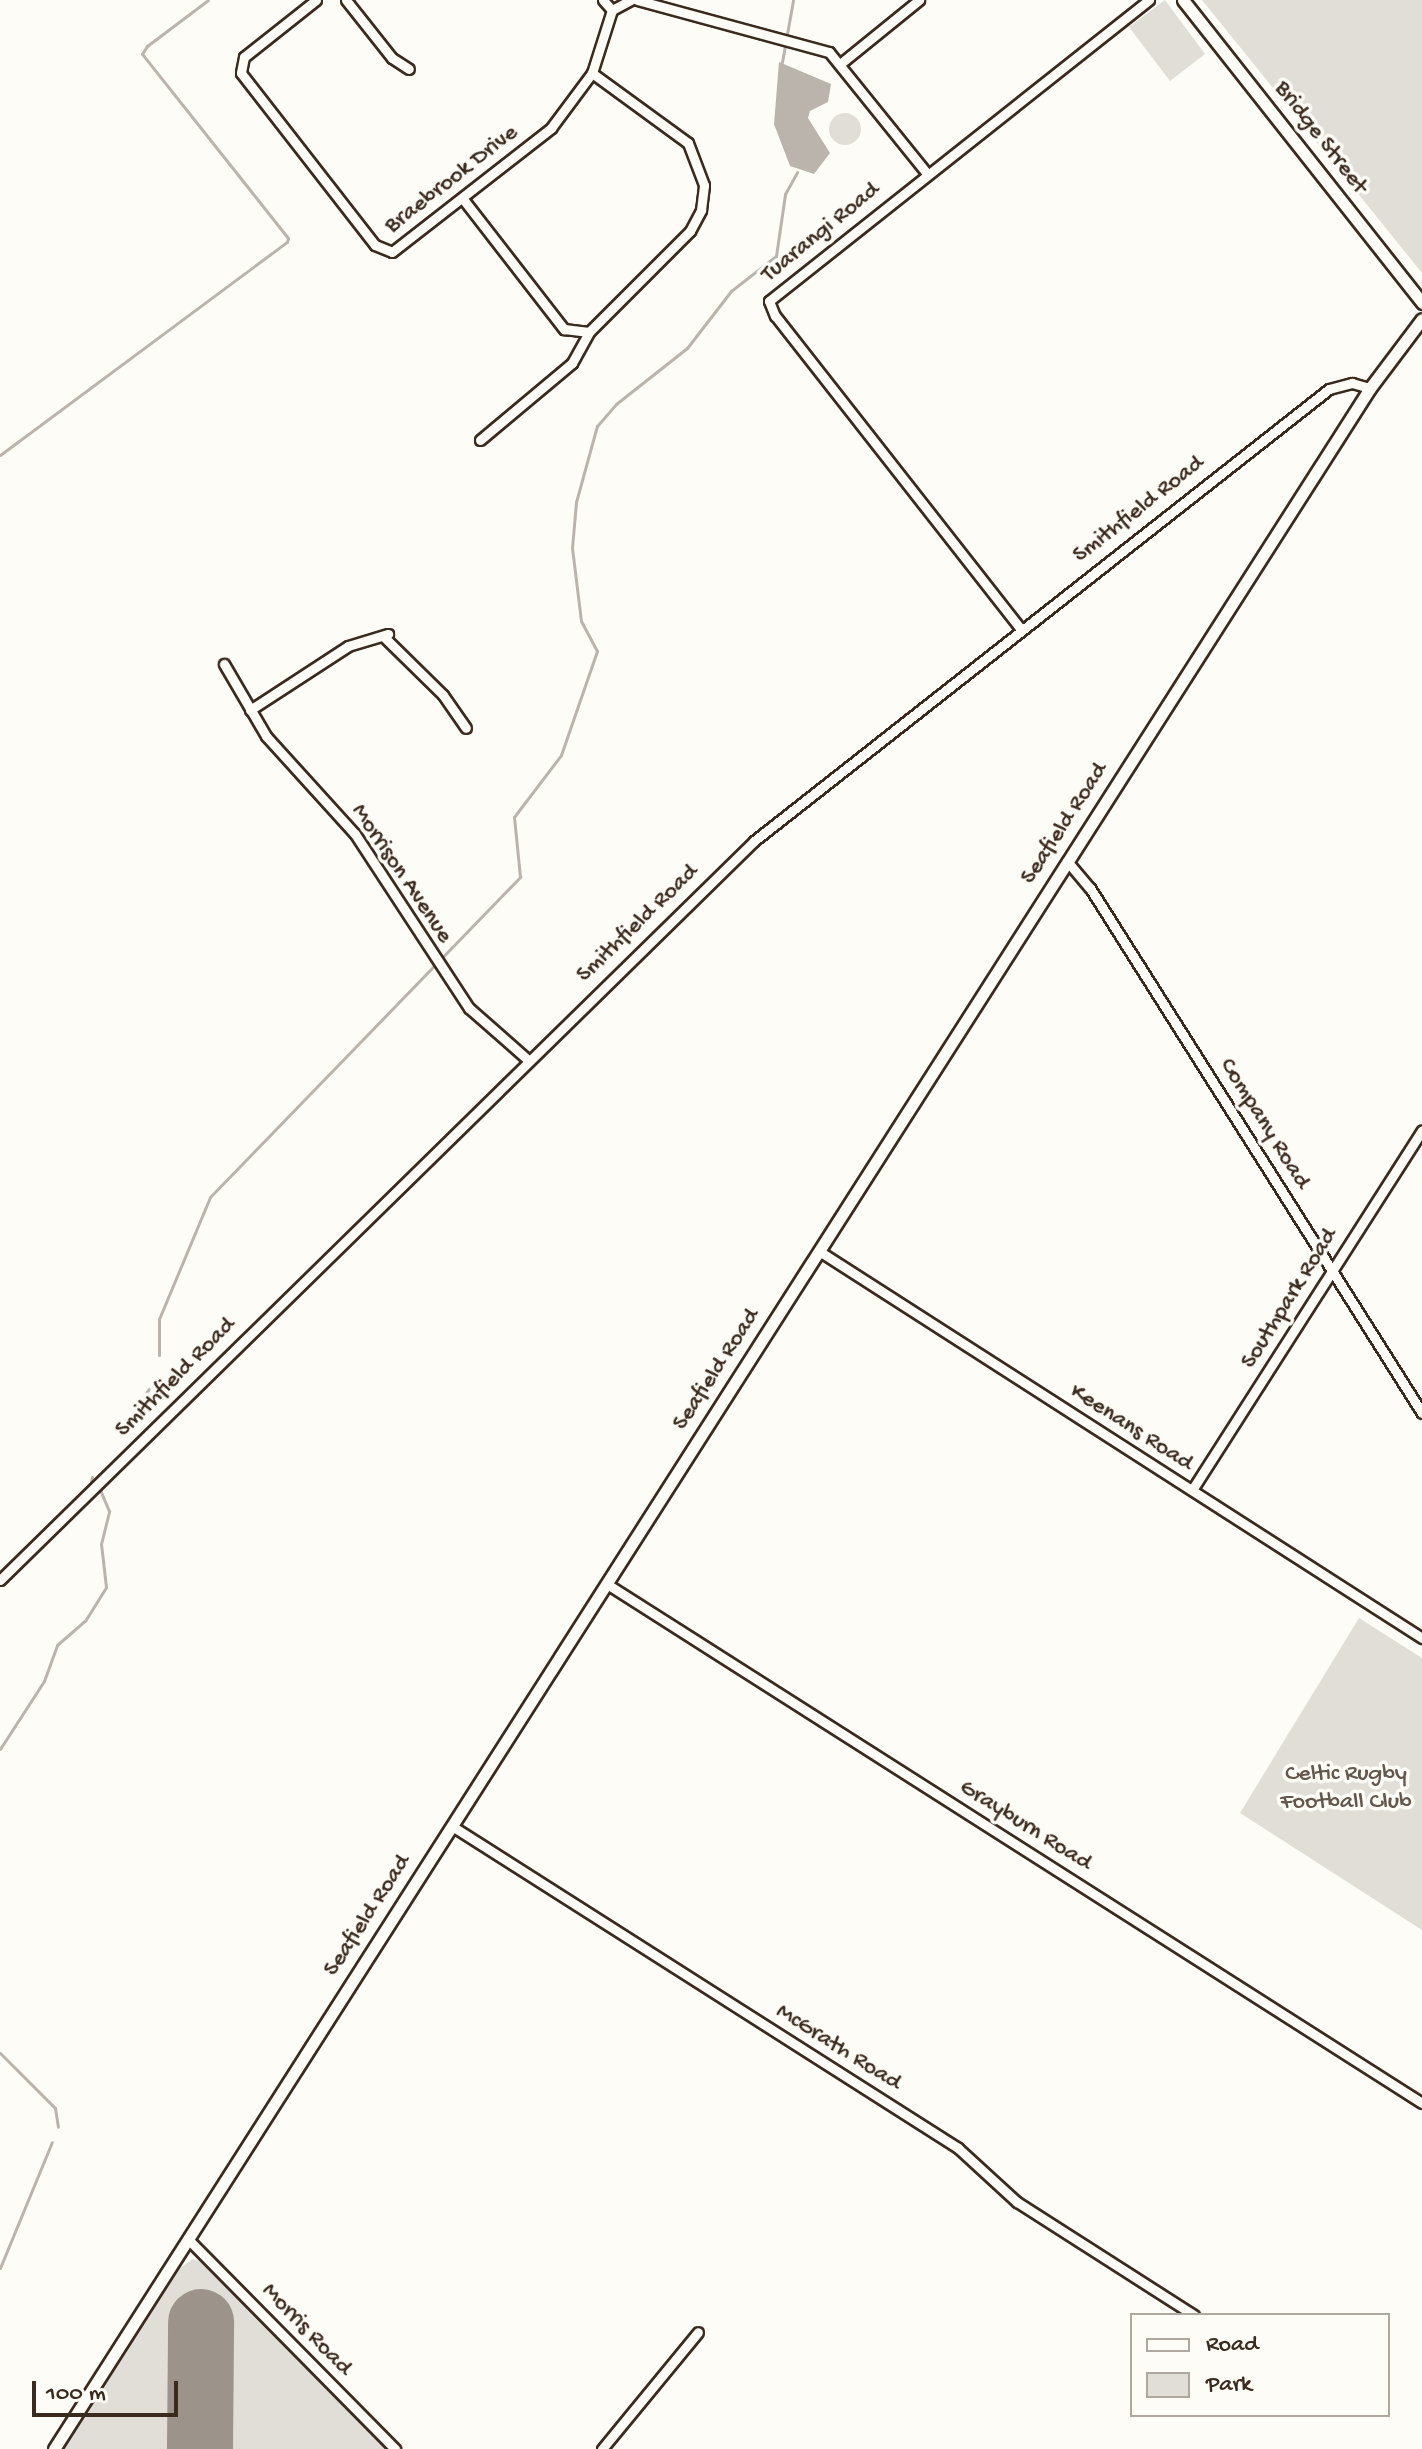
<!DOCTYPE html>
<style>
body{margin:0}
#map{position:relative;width:1422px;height:2449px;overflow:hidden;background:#fdfcf7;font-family:"Gochi Hand",sans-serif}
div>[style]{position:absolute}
.green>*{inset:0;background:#e1ded7}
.round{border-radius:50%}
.water>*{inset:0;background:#bbb4ad}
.stream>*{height:3px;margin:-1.5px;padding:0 1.5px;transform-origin:1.5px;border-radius:1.5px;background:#bbb4ad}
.runway>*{height:66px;margin:-33px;padding:0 33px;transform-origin:33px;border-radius:33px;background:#9c938a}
.roads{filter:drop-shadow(2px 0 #3b2a1e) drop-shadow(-2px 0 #3b2a1e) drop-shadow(0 2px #3b2a1e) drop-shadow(0 -2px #3b2a1e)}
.minor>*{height:9px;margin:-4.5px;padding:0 4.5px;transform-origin:4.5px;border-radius:4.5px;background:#fdfcf7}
.tertiary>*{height:11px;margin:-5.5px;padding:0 5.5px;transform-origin:5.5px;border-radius:5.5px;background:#fdfcf7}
span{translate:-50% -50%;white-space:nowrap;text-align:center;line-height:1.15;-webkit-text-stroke:7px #fdfcf7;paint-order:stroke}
.street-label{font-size:24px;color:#3b2a1e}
.park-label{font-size:24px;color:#64574c}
.legend{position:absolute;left:1130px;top:2313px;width:260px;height:104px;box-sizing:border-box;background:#fdfcf7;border:2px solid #afa8a0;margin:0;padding:10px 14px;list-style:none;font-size:24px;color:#3b2a1e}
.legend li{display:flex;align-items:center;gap:16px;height:40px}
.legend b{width:40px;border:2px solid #afa8a0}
.scale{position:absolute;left:32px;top:2381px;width:146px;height:36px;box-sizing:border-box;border:4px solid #3b2a1e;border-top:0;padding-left:10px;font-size:24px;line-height:28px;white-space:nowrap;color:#3b2a1e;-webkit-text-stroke:6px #fdfcf7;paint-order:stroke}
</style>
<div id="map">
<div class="green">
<div style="clip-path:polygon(1165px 0,1205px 54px,1170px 81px,1129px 27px)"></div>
<div style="clip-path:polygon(1202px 0,1422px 0,1422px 273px)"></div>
<div class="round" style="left:829px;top:113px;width:32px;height:32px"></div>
<div style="clip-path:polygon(1359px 1618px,1422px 1658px,1422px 1930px,1240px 1813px)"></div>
<div style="clip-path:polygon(193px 2259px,209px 2264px,389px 2449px,63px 2449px,177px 2270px)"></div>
</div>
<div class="water">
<div style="clip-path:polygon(779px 62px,831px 84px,828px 102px,810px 111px,808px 118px,830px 153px,814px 174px,790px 166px,774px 124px)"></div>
</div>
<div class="stream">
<div style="left:782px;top:62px;width:63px;rotate:-79.9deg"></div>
<div style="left:0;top:455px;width:357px;rotate:-36.6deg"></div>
<div style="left:287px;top:242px;width:4px;rotate:-76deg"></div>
<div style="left:288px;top:238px;width:235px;rotate:-128.4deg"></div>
<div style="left:142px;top:54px;width:9px;rotate:-58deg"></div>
<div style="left:147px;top:46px;width:76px;rotate:-37deg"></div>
<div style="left:159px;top:1355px;width:36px;rotate:-90deg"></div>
<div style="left:159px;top:1319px;width:132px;rotate:-67.3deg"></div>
<div style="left:210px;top:1197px;width:446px;rotate:-45.9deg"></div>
<div style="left:520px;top:877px;width:60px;rotate:-95.7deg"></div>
<div style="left:514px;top:817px;width:78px;rotate:-52.8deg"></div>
<div style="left:561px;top:755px;width:110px;rotate:-70.9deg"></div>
<div style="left:597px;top:651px;width:34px;rotate:-118deg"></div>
<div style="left:581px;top:621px;width:74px;rotate:-97deg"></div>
<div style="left:572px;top:548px;width:46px;rotate:-85deg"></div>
<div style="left:576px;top:502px;width:79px;rotate:-74.6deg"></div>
<div style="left:597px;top:426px;width:29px;rotate:-49deg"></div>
<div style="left:616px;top:404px;width:90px;rotate:-38.3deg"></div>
<div style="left:687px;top:348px;width:72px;rotate:-52.3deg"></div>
<div style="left:731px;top:291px;width:57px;rotate:-37.9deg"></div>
<div style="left:776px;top:256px;width:63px;rotate:-81.7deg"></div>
<div style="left:785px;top:194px;width:25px;rotate:-61deg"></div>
<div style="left:128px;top:1421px;width:38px;rotate:-57deg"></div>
<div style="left:91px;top:1482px;width:5px;rotate:-79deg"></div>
<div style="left:0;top:1749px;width:81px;rotate:-57.1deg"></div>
<div style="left:44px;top:1681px;width:38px;rotate:-70deg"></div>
<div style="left:57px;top:1645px;width:37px;rotate:-41deg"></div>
<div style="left:85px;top:1621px;width:40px;rotate:-58deg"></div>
<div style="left:106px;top:1587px;width:43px;rotate:-96.6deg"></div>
<div style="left:101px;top:1544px;width:34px;rotate:-76deg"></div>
<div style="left:109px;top:1511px;width:23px;rotate:-113deg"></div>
<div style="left:0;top:2053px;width:78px;rotate:45deg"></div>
<div style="left:55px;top:2108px;width:19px;rotate:81deg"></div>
<div style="left:0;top:2268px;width:136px;rotate:-67.6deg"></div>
</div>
<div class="runway">
<div style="left:200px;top:2449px;width:127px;rotate:-89.5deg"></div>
</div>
<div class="roads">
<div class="minor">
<div style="left:316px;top:0;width:92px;rotate:141.6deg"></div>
<div style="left:244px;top:57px;width:16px;rotate:101deg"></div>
<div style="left:241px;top:73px;width:218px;rotate:52.1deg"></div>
<div style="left:375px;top:245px;width:18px;rotate:22deg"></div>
<div style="left:392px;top:252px;width:202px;rotate:-37.9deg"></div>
<div style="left:551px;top:128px;width:69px;rotate:-53.3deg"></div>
<div style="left:592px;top:73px;width:66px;rotate:-72.4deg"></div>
<div style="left:346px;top:0;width:74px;rotate:51.6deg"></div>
<div style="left:392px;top:58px;width:20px;rotate:33deg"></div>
<div style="left:603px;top:0;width:13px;rotate:48deg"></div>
<div style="left:637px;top:0;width:199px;rotate:15.2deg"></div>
<div style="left:829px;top:52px;width:154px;rotate:51.1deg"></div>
<div style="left:612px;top:10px;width:21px;rotate:-28deg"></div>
<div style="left:840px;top:64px;width:102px;rotate:-39deg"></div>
<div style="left:463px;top:199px;width:165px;rotate:52.2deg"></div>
<div style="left:564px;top:329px;width:25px;rotate:7deg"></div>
<div style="left:589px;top:332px;width:143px;rotate:-45deg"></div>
<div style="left:690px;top:231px;width:24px;rotate:-62deg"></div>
<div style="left:701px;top:210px;width:25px;rotate:-83deg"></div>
<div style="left:704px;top:185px;width:45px;rotate:-110.9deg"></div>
<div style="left:688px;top:143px;width:119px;rotate:-143.9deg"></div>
<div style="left:480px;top:440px;width:120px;rotate:-39.9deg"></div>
<div style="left:572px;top:363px;width:35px;rotate:-61deg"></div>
<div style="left:1020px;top:628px;width:397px;rotate:-128.1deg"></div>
<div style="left:775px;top:316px;width:16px;rotate:-112deg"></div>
<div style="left:769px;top:301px;width:485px;rotate:-38.4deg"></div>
<div style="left:383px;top:636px;width:84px;rotate:44.5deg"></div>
<div style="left:443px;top:695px;width:40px;rotate:55.1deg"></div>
<div style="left:224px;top:664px;width:83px;rotate:59.7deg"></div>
<div style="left:266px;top:736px;width:132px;rotate:47.8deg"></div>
<div style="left:355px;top:834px;width:208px;rotate:56.8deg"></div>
<div style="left:469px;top:1008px;width:77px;rotate:41.3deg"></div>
<div style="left:250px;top:710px;width:117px;rotate:-33.1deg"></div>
<div style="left:348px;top:646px;width:42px;rotate:-16.7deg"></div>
<div style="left:1067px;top:861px;width:35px;rotate:50deg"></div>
<div style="left:1090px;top:888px;width:621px;rotate:57.69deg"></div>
<div style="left:819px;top:1251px;width:717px;rotate:32.69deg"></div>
<div style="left:1192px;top:1490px;width:427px;rotate:-57.4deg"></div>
<div style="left:0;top:1580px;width:1056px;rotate:-44.42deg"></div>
<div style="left:754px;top:841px;width:731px;rotate:-38.17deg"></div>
<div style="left:1329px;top:389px;width:24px;rotate:-15deg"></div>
<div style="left:1352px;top:383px;width:19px;rotate:16deg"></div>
<div style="left:607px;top:1584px;width:966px;rotate:32.49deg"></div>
<div style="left:452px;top:1826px;width:600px;rotate:32.47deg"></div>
<div style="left:958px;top:2148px;width:80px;rotate:42.5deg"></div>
<div style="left:1017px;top:2202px;width:210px;rotate:32.6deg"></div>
<div style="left:188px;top:2239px;width:295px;rotate:45.4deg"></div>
<div style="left:602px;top:2449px;width:151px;rotate:-50.6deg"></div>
</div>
<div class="tertiary">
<div style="left:1183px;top:0;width:386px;rotate:51.7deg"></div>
<div style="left:54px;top:2449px;width:2445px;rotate:-57.44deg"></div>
<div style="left:1370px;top:388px;width:86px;rotate:-53deg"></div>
</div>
</div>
<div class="street-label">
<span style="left:1320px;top:138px;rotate:52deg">Bridge Street</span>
<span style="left:452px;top:180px;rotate:-38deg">Braebrook Drive</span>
<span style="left:821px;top:233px;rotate:-39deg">Tuarangi Road</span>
<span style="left:1139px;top:510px;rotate:-38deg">Smithfield Road</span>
<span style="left:1065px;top:824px;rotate:-57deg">Seafield Road</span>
<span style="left:401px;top:874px;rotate:56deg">Morrison Avenue</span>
<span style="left:638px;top:924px;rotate:-44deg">Smithfield Road</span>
<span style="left:1264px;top:1124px;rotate:58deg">Company Road</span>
<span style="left:1290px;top:1299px;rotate:-58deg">Southpark Road</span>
<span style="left:717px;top:1370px;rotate:-57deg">Seafield Road</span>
<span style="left:176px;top:1378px;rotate:-45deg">Smithfield Road</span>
<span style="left:1131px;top:1428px;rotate:33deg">Keenans Road</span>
<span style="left:1025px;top:1826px;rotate:32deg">Grayburn Road</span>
<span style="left:368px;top:1916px;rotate:-57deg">Seafield Road</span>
<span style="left:838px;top:2048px;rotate:32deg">McGrath Road</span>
<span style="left:306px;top:2330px;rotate:46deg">Morris Road</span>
</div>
<div class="park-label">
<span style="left:1346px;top:1789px">Celtic Rugby<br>Football Club</span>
</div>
<ul class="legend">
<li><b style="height:10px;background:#fdfcf7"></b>Road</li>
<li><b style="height:22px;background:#e1ded7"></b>Park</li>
</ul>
<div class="scale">100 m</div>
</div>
